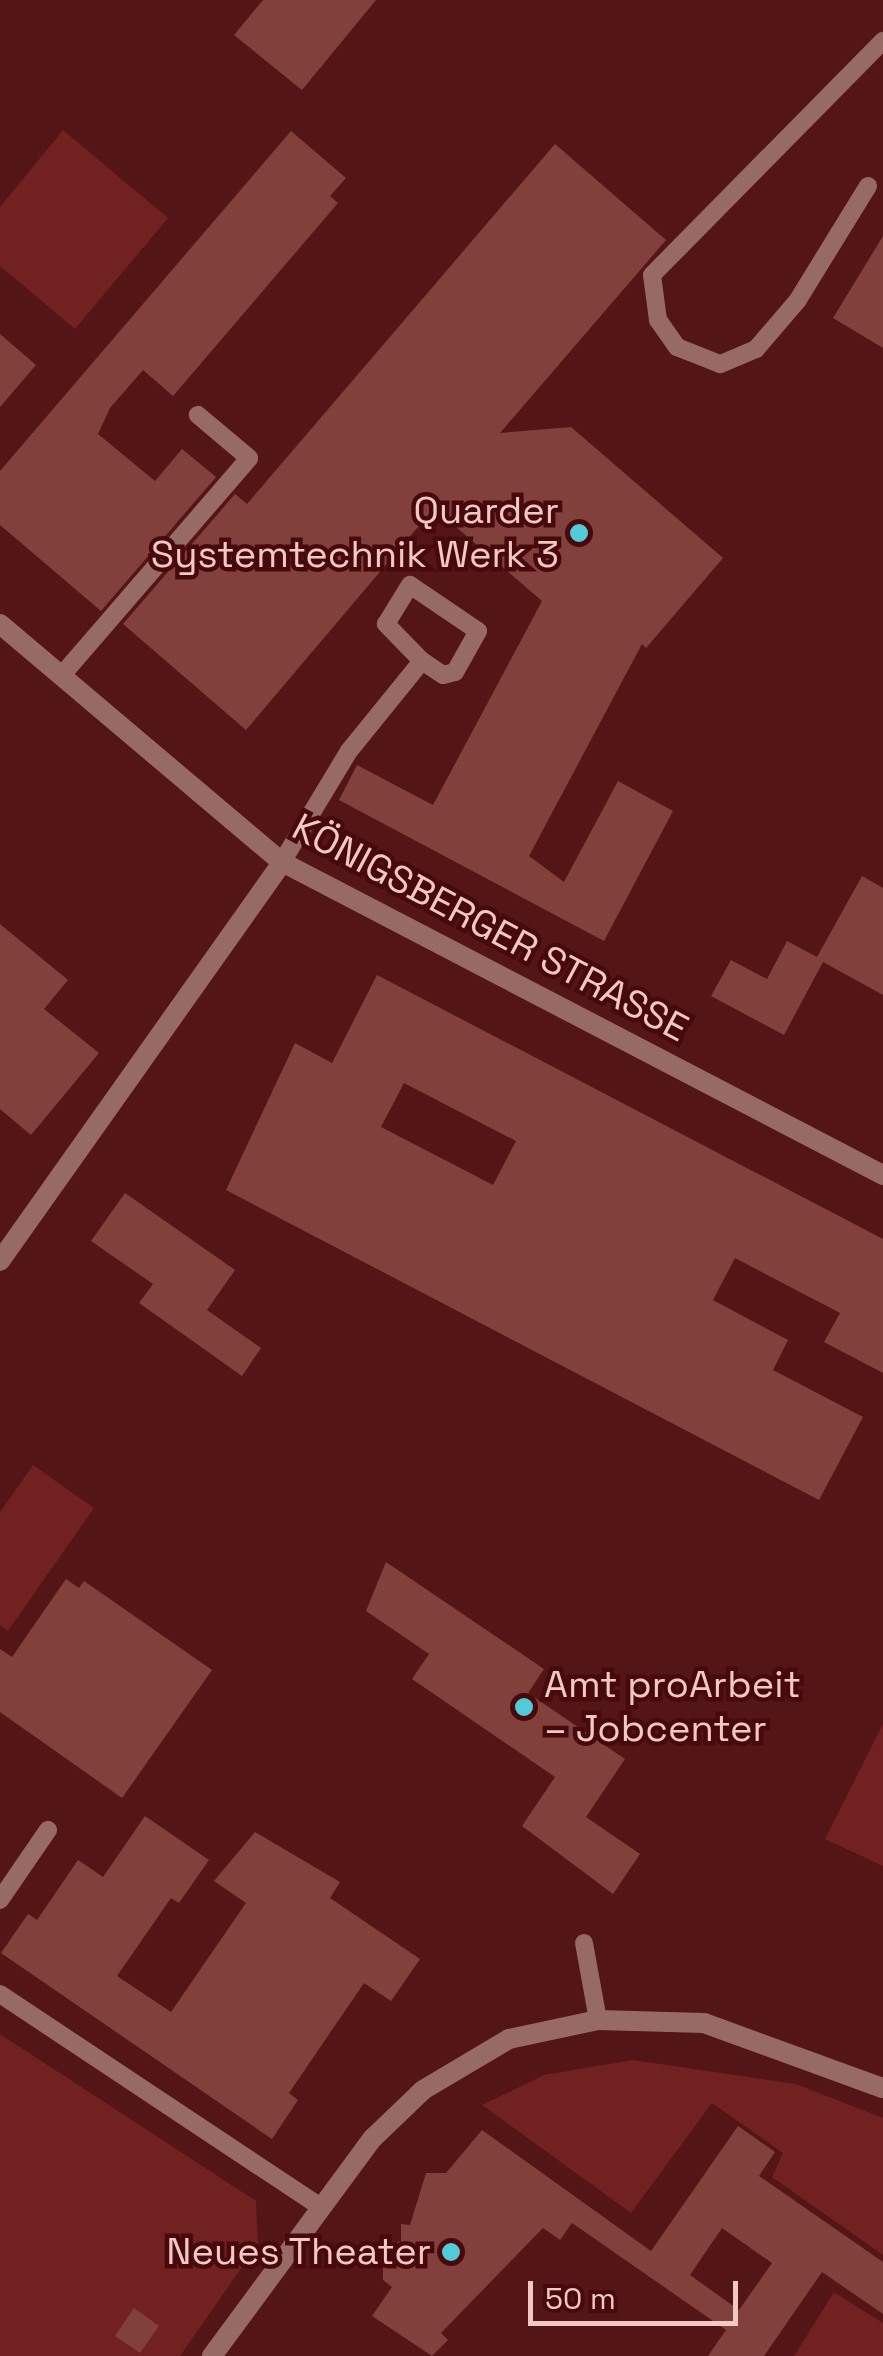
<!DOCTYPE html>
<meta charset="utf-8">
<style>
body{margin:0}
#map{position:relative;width:883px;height:2356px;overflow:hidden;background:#531515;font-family:"Space Grotesk",sans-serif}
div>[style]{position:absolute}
.green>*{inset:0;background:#702120}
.building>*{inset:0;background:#82403c}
.service>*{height:18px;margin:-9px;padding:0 9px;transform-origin:9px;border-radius:9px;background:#976a66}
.minor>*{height:20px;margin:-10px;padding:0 10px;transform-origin:10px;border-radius:10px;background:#976a66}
.dots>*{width:28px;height:28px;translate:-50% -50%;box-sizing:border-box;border:5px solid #47090b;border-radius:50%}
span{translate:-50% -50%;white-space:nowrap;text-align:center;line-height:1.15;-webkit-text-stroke:9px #47090b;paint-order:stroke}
.poi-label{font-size:38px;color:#f0c8c4}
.right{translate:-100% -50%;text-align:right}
.left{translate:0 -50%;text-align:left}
.street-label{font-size:38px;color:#f0c8c4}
.scale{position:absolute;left:528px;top:2281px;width:210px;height:45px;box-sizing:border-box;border:5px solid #f0c8c4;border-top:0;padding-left:12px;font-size:30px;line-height:35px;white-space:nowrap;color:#f0c8c4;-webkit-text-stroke:8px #47090b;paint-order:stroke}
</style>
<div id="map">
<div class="green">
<div style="clip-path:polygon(63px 130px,168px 218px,75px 329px,0 266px,0 207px)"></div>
<div style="clip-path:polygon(33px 1465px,94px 1508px,8px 1631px,0 1625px,0 1512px)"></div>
<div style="clip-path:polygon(883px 1724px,883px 1866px,825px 1839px)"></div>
<div style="clip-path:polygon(0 2034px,256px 2201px,258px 2244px,180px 2356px,0 2356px)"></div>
<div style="clip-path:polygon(633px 2060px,796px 2084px,883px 2118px,883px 2255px,772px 2177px,783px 2153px,712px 2103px,631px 2213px,482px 2105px,544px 2075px)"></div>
<div style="clip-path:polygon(834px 2292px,883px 2323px,883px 2356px,794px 2356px)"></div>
</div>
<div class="building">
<div style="clip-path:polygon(263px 0,376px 0,302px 90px,234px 35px)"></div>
<div style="clip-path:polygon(291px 131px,346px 178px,330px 196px,338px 203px,173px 396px,143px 370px,110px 408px,98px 434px,155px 481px,182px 449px,216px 477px,101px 611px,0 525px,0 471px)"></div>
<div style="clip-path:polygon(555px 144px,666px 240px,500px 433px,571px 427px,723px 558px,646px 648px,642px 644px,529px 856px,564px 882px,618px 781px,673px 811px,604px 941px,339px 800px,357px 765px,433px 805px,542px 601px,434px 508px,246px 730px,123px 624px,235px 494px,247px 504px)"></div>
<div style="clip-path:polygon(883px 236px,883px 348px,833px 318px)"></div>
<div style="clip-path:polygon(0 334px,36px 365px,0 407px)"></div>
<div style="clip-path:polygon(862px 876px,883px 888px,883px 995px,823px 962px,784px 1035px,711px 996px,731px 960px,767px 979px,787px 941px,817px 957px)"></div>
<div style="clip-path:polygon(0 924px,68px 980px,44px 1009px,99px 1053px,31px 1135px,0 1109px)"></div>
<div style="clip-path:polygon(evenodd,377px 975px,883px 1239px,883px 1373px,824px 1342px,840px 1313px,735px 1258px,713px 1300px,788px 1340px,773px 1370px,863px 1417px,819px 1500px,226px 1190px,295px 1043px,332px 1063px,377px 975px,404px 1083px,516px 1141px,493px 1185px,381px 1127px,404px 1083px)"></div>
<div style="clip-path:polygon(125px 1193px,235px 1270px,207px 1310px,261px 1348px,242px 1376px,139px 1303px,153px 1284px,91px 1241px)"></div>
<div style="clip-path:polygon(386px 1562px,544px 1669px,528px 1693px,625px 1759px,586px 1817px,640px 1854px,613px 1894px,522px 1826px,555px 1777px,412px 1679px,429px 1654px,366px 1611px)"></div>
<div style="clip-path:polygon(66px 1579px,79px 1588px,84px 1581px,212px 1670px,122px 1798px,0 1712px,0 1649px,12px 1657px)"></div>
<div style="clip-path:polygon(145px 1816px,209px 1860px,179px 1903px,171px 1898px,117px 1976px,171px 2012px,246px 1903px,214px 1881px,255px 1832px,340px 1882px,330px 1898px,420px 1959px,391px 2001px,364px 1983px,289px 2093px,298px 2100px,272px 2139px,1px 1953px,28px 1914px,37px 1920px,78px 1860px,103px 1877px)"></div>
<div style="clip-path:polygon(evenodd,738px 2126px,775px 2152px,759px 2176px,883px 2262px,883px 2314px,822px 2272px,764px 2356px,708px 2356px,726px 2330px,572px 2223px,560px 2240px,543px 2228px,441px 2333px,448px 2340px,432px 2356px,372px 2316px,392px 2287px,383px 2280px,383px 2258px,392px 2259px,392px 2241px,401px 2242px,401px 2224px,410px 2225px,426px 2173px,446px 2173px,482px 2130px,651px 2251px,738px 2126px,722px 2228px,772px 2263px,739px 2310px,690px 2275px,722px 2228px)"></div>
<div style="clip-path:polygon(134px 2308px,159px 2326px,140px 2353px,115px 2336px)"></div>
</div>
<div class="service">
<div style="left:868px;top:186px;width:134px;rotate:121.6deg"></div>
<div style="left:798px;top:300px;width:65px;rotate:130.6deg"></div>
<div style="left:756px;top:349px;width:39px;rotate:157deg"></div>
<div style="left:720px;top:364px;width:46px;rotate:-158.4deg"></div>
<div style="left:677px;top:347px;width:33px;rotate:-125deg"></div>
<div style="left:658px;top:320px;width:45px;rotate:-97.6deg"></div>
<div style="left:652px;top:275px;width:329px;rotate:-45.4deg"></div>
<div style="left:62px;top:675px;width:286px;rotate:-49.2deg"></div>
<div style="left:249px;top:458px;width:67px;rotate:-139.9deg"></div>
<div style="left:282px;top:862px;width:130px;rotate:-58.9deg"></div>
<div style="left:349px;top:751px;width:116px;rotate:-51deg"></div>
<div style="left:422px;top:661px;width:52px;rotate:-134.2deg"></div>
<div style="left:386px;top:624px;width:46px;rotate:-58.4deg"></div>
<div style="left:410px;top:585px;width:82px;rotate:34.1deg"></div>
<div style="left:478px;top:631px;width:47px;rotate:119.3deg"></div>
<div style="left:455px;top:672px;width:12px;rotate:166deg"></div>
<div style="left:443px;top:675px;width:25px;rotate:-146deg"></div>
<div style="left:0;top:1900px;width:85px;rotate:-55.6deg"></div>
<div style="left:584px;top:1943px;width:78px;rotate:79.7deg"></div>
<div style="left:0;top:1994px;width:381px;rotate:33.6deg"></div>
</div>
<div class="minor">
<div style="left:0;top:624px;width:369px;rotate:40.2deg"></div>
<div style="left:282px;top:862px;width:678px;rotate:27.51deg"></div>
<div style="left:0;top:1261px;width:489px;rotate:-54.7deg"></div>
<div style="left:212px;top:2356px;width:271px;rotate:-53.6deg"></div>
<div style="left:373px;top:2138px;width:69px;rotate:-43.8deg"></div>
<div style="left:423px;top:2090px;width:100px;rotate:-30.7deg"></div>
<div style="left:509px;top:2039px;width:91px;rotate:-12.1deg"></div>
<div style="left:598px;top:2020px;width:106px;rotate:1.6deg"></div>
<div style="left:704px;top:2023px;width:190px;rotate:20deg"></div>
</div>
<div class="dots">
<div style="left:579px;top:533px;background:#52cbd8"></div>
<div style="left:524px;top:1707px;background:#52cbd8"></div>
<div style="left:451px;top:2252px;background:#52cbd8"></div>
</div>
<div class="poi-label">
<span class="right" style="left:559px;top:533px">Quarder<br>Systemtechnik Werk 3</span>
<span class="left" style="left:544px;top:1707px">Amt proArbeit<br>– Jobcenter</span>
<span class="right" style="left:431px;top:2252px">Neues Theater</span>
</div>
<div class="street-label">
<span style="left:490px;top:928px;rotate:28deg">KÖNIGSBERGER STRASSE</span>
</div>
<div class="scale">50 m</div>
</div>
